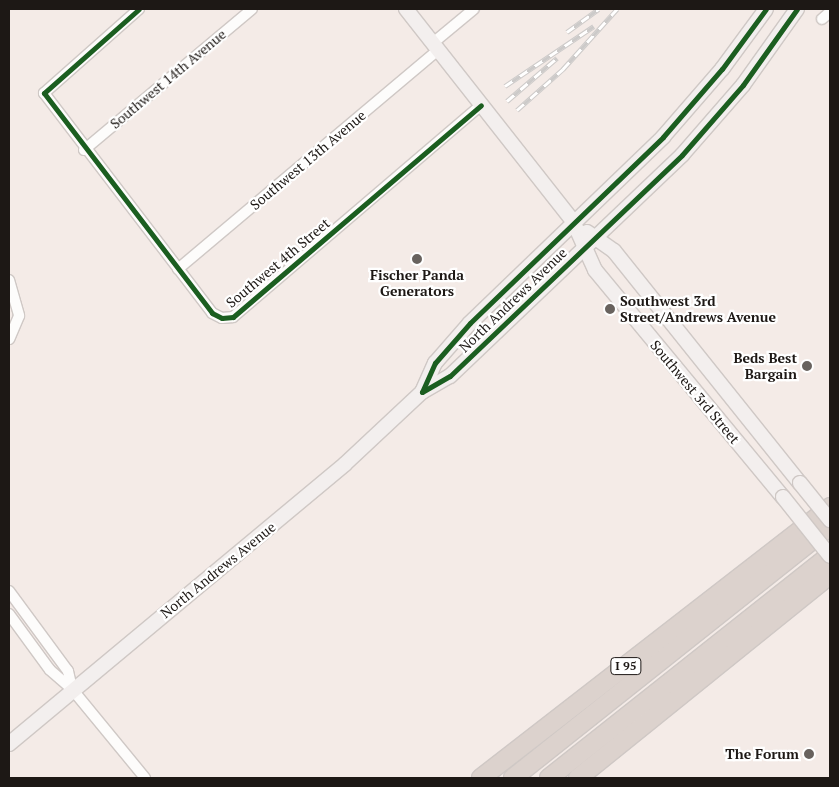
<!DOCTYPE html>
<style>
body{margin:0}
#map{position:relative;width:839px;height:787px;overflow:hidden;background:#f4ebe7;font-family:"PT Serif",serif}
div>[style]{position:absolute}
.roads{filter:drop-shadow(1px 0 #cfc8c5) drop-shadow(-1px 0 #cfc8c5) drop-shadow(0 1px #cfc8c5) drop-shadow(0 -1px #cfc8c5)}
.street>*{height:10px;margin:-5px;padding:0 5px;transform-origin:5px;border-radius:5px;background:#fdfcfb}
.secondary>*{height:14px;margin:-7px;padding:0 7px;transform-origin:7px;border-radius:7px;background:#f3efee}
.highway>*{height:18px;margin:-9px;padding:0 9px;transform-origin:9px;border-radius:9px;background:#dcd2cd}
.rail>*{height:5px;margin-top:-2.5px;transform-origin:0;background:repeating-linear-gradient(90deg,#fff 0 9px,#cccac9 0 18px);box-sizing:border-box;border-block:1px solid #cccac9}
.bridges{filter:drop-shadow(1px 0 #cfc8c5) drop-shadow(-1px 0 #cfc8c5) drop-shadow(0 1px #cfc8c5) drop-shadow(0 -1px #cfc8c5)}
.secondary-bridge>*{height:14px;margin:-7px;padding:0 7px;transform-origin:7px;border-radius:7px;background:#f3efee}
.cycleway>*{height:5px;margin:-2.5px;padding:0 2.5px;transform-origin:2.5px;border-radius:2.5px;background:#1b5e20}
.dots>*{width:14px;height:14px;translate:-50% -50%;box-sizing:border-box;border:2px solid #fff;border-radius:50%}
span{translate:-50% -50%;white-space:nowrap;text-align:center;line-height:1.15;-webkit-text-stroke:4.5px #fff;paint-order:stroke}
.shield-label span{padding:1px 4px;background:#fff;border:1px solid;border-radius:4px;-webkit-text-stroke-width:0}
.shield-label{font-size:12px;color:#1d1815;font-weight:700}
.street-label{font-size:14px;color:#1d1815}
.poi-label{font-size:14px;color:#1d1815;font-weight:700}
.left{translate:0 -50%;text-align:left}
.right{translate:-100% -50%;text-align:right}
.frame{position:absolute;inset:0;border:10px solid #1d1815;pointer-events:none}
</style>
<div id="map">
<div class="roads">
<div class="street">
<div style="left:139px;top:9px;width:127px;rotate:138.5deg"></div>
<div style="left:44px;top:93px;width:277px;rotate:52.6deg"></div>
<div style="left:212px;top:313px;width:11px;rotate:27deg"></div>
<div style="left:222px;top:318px;width:11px;rotate:-5deg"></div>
<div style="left:233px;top:317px;width:326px;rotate:-40.5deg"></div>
<div style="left:822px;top:19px;width:11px;rotate:-41deg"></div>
<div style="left:433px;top:43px;width:53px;rotate:-39.7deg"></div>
<div style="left:84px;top:150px;width:219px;rotate:-40deg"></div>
<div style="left:178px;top:269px;width:340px;rotate:-40.1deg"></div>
<div style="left:9px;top:280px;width:37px;rotate:74deg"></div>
<div style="left:19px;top:316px;width:25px;rotate:113deg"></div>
<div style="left:9px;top:591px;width:99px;rotate:53.6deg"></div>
<div style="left:68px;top:671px;width:18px;rotate:77deg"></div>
<div style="left:9px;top:614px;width:69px;rotate:53.8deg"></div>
<div style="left:50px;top:670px;width:29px;rotate:41deg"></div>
<div style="left:72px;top:689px;width:115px;rotate:50.6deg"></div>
</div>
<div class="secondary">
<div style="left:406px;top:9px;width:270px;rotate:51.8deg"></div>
<div style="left:573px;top:221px;width:54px;rotate:65.8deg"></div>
<div style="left:595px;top:270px;width:295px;rotate:50.4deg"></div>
<div style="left:587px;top:232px;width:33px;rotate:35deg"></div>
<div style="left:614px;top:251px;width:297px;rotate:51.3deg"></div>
<div style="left:422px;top:392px;width:32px;rotate:-66deg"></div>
<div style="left:435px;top:363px;width:53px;rotate:-48.8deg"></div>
<div style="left:470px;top:323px;width:268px;rotate:-43.9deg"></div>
<div style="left:663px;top:137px;width:90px;rotate:-49.1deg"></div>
<div style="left:722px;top:69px;width:74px;rotate:-53.7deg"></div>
<div style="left:9px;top:744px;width:437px;rotate:-39.8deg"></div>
<div style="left:345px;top:464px;width:105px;rotate:-43.1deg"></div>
<div style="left:422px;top:392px;width:32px;rotate:-30deg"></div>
<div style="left:450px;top:376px;width:320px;rotate:-43.6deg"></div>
<div style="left:682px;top:155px;width:93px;rotate:-48.9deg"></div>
<div style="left:743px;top:85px;width:93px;rotate:-54.6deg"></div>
</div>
<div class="highway">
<div style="left:481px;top:778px;width:442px;rotate:-37.8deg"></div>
<div style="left:513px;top:778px;width:405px;rotate:-38.5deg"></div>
<div style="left:549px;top:778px;width:359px;rotate:-38.4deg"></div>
<div style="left:578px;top:778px;width:324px;rotate:-38.9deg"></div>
</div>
</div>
<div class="rail">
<div style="left:567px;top:32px;width:39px;rotate:-36deg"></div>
<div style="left:505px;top:86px;width:107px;rotate:-34deg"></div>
<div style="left:507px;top:101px;width:66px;rotate:-40.7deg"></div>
<div style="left:517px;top:110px;width:62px;rotate:-41.7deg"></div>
<div style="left:563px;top:69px;width:81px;rotate:-48deg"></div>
</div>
<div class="bridges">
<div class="secondary-bridge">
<div style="left:800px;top:483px;width:48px;rotate:51deg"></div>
<div style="left:783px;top:497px;width:75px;rotate:51.5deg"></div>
</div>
</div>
<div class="cycleway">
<div style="left:139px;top:9px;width:127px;rotate:138.5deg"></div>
<div style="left:44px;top:93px;width:277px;rotate:52.6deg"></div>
<div style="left:212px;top:313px;width:11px;rotate:27deg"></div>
<div style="left:222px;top:318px;width:11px;rotate:-5deg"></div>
<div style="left:233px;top:317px;width:326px;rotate:-40.5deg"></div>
<div style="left:422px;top:392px;width:32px;rotate:-30deg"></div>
<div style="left:450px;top:376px;width:320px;rotate:-43.6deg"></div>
<div style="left:682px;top:155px;width:93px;rotate:-48.9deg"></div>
<div style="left:743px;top:85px;width:93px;rotate:-54.6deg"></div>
<div style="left:422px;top:392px;width:32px;rotate:-66deg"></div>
<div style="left:435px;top:363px;width:53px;rotate:-48.8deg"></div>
<div style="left:470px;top:323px;width:268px;rotate:-43.9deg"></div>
<div style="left:663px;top:137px;width:90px;rotate:-49.1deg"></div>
<div style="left:722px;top:69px;width:74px;rotate:-53.7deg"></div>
</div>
<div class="dots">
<div style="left:417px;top:259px;background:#68625e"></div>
<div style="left:610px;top:309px;background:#68625e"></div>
<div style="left:807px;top:366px;background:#68625e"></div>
<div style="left:809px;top:754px;background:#68625e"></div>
</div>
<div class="shield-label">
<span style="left:626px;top:666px">I 95</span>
</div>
<div class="street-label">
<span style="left:168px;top:79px;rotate:-40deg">Southwest 14th Avenue</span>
<span style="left:308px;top:160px;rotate:-40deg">Southwest 13th Avenue</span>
<span style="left:278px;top:263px;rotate:-40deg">Southwest 4th Street</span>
<span style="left:513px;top:300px;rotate:-44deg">North Andrews Avenue</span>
<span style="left:695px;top:392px;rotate:50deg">Southwest 3rd Street</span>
<span style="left:218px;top:570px;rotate:-39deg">North Andrews Avenue</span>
</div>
<div class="poi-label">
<span style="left:417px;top:283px">Fischer Panda<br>Generators</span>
<span class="left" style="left:620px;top:309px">Southwest 3rd<br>Street/Andrews Avenue</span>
<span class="right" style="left:797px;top:366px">Beds Best<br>Bargain</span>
<span class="right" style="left:799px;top:754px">The Forum</span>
</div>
<div class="frame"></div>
</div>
